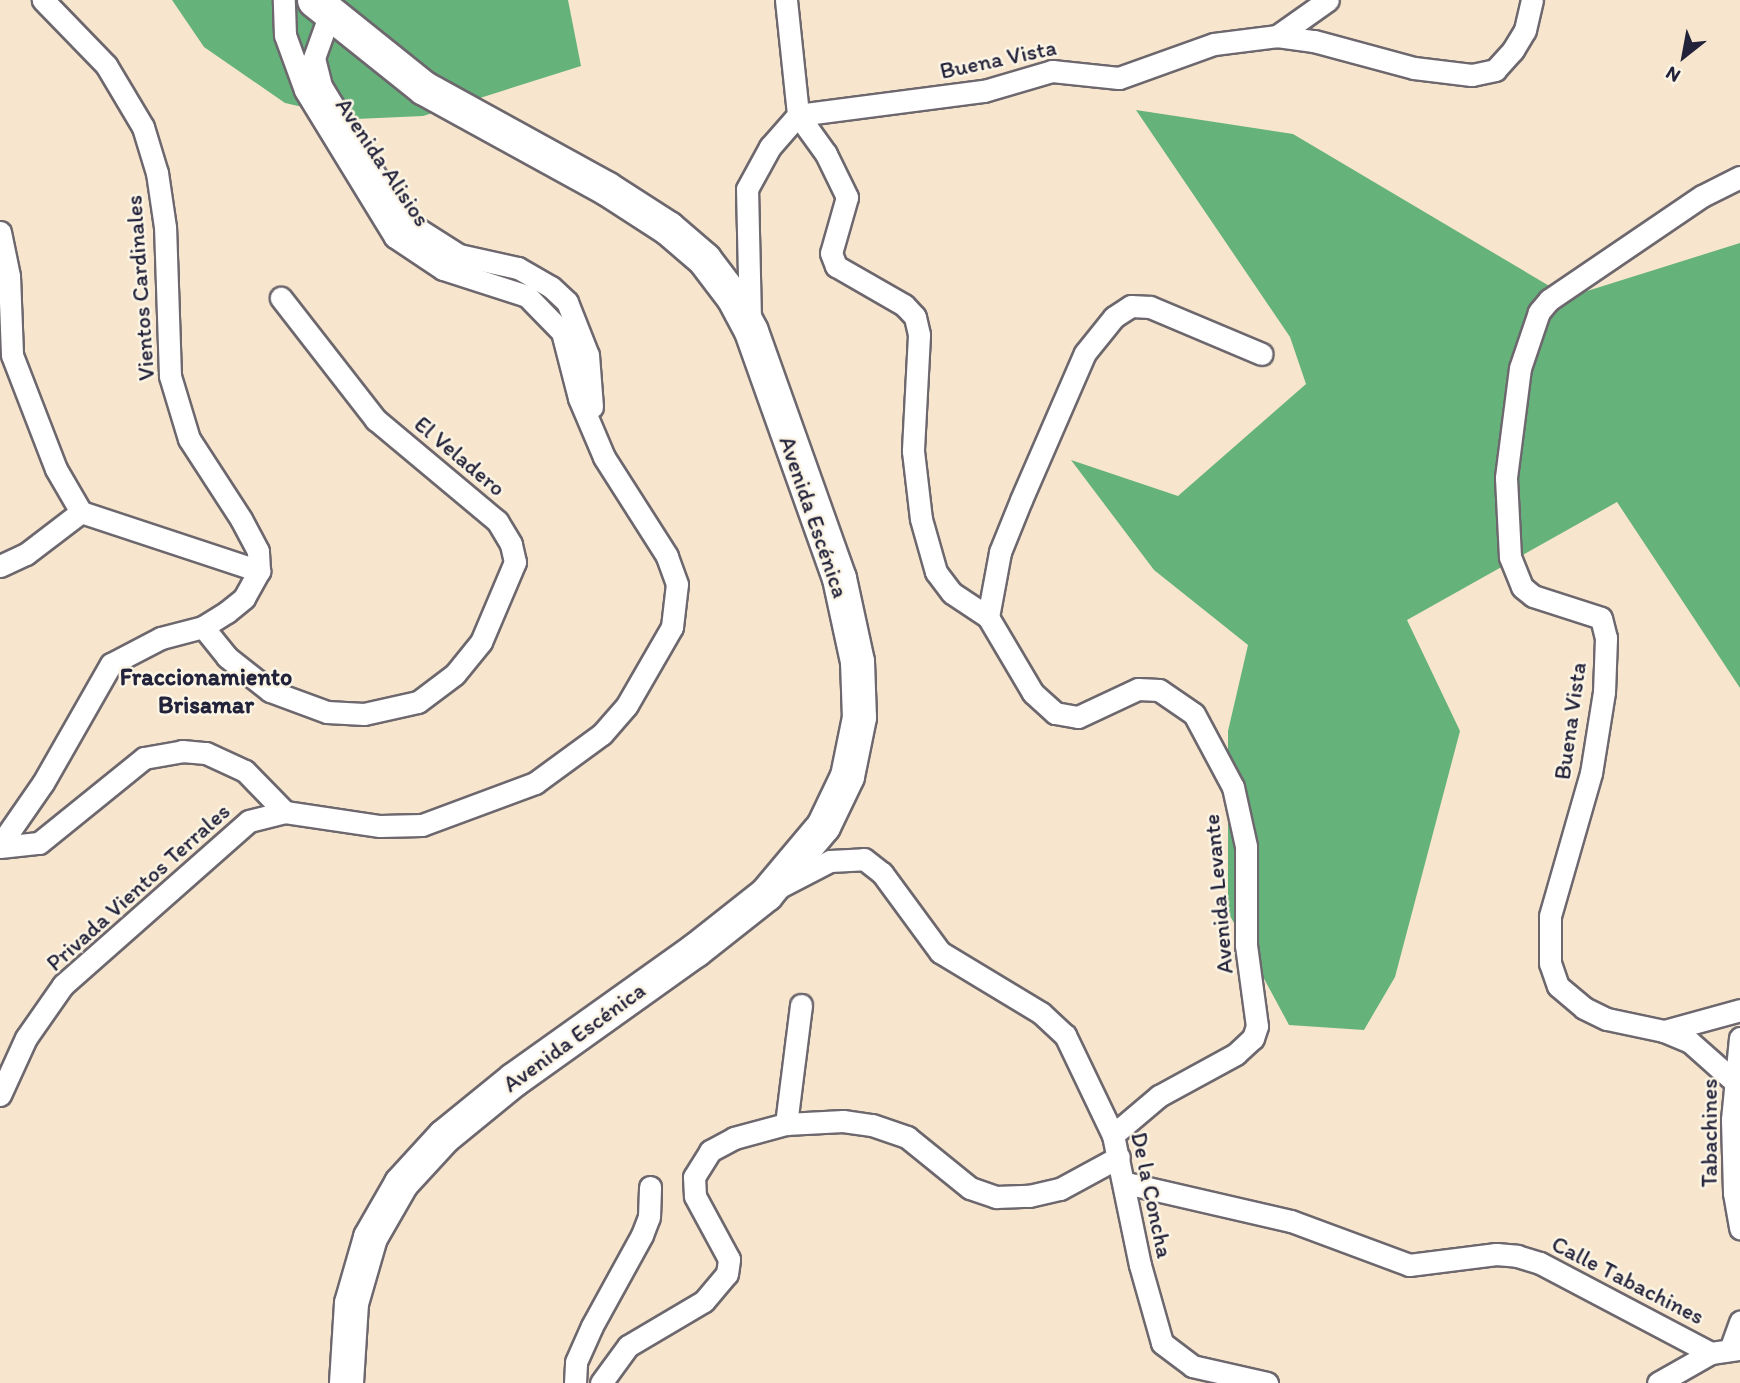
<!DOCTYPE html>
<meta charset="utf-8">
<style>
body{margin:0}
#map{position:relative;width:1740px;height:1383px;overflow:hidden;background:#f7e6cd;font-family:Itim,sans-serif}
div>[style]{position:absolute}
.forest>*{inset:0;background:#66b27b}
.roads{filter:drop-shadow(2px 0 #6d676e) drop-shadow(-2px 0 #6d676e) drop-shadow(0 2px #6d676e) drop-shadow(0 -2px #6d676e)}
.minor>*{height:21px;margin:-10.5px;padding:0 10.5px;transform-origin:10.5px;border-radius:10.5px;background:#fff}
.primary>*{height:33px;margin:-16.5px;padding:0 16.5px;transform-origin:16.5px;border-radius:16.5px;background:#fff}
span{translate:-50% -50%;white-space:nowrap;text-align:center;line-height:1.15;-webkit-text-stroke:5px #fcf5e5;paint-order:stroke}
.street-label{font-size:23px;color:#22223b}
.neighbourhood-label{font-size:24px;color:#22223b;font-weight:700}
.north{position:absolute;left:1649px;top:21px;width:70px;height:70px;-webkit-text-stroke:5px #fcf5e5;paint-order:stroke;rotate:211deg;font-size:19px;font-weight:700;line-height:28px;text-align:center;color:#22223b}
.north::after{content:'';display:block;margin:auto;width:24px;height:32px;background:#22223b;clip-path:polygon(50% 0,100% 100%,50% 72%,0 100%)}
</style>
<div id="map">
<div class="forest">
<div style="clip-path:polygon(172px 0,568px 0,581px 66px,423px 116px,356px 119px,285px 103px,204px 47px)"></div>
<div style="clip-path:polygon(1136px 110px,1293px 134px,1568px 297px,1740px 243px,1740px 688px,1617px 502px,1407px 620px,1460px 731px,1395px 977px,1364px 1030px,1289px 1025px,1228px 912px,1228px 731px,1248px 645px,1154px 570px,1071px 460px,1178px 496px,1306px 384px,1290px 337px)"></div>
</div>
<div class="roads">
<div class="minor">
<div style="left:786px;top:0;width:116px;rotate:84deg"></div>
<div style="left:329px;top:16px;width:45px;rotate:109.7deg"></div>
<div style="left:314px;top:58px;width:29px;rotate:76deg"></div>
<div style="left:321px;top:86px;width:156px;rotate:58.7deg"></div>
<div style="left:402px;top:219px;width:67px;rotate:32.3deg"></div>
<div style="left:459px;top:255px;width:60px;rotate:12.4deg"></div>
<div style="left:518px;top:268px;width:38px;rotate:30deg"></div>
<div style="left:551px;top:287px;width:22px;rotate:43deg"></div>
<div style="left:567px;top:302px;width:57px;rotate:68.4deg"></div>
<div style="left:588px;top:355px;width:52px;rotate:85.6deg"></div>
<div style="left:1277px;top:36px;width:62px;rotate:-35.2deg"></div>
<div style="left:798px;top:115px;width:48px;rotate:54.3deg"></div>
<div style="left:826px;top:154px;width:48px;rotate:64deg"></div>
<div style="left:847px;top:197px;width:58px;rotate:105.9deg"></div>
<div style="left:831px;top:253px;width:14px;rotate:69deg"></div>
<div style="left:836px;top:266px;width:78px;rotate:29.8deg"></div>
<div style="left:904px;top:305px;width:16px;rotate:47deg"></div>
<div style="left:915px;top:317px;width:18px;rotate:77deg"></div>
<div style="left:919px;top:335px;width:116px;rotate:93deg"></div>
<div style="left:913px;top:451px;width:68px;rotate:83.3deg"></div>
<div style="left:921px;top:519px;width:55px;rotate:74.2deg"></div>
<div style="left:936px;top:572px;width:26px;rotate:53deg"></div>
<div style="left:952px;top:593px;width:43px;rotate:33.7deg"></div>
<div style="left:988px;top:617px;width:88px;rotate:59.4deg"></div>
<div style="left:1033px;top:693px;width:30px;rotate:42deg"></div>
<div style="left:1055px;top:713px;width:23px;rotate:10deg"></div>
<div style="left:1078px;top:717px;width:66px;rotate:-25deg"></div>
<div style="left:1138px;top:689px;width:21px;rotate:3deg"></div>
<div style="left:1159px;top:690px;width:42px;rotate:34.4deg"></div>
<div style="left:1194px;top:714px;width:83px;rotate:61.9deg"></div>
<div style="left:1233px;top:787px;width:60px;rotate:77.6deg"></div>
<div style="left:1246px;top:846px;width:99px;rotate:90deg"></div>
<div style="left:1246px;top:945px;width:82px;rotate:82.3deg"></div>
<div style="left:1257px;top:1026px;width:13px;rotate:108deg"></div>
<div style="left:1253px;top:1038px;width:23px;rotate:137deg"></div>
<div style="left:1236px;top:1054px;width:88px;rotate:151.4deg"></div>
<div style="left:1159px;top:1096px;width:60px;rotate:139.7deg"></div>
<div style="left:798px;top:115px;width:188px;rotate:-7.4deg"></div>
<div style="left:984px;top:91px;width:71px;rotate:-16.4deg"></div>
<div style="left:1052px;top:71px;width:67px;rotate:6deg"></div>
<div style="left:1119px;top:78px;width:101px;rotate:-19.7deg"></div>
<div style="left:1214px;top:44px;width:64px;rotate:-7.2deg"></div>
<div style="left:1277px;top:36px;width:37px;rotate:8deg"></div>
<div style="left:1314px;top:41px;width:104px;rotate:15.1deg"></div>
<div style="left:1414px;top:68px;width:58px;rotate:6.9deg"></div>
<div style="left:1472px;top:75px;width:24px;rotate:-12deg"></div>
<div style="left:1495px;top:70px;width:27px;rotate:-48deg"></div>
<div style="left:1513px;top:50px;width:23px;rotate:-59deg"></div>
<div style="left:1525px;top:30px;width:31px;rotate:-77deg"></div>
<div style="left:1740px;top:177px;width:42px;rotate:153.4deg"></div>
<div style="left:1702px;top:196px;width:185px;rotate:145.8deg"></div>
<div style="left:1549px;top:300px;width:16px;rotate:130deg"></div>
<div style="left:1539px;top:312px;width:59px;rotate:108.7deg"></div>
<div style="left:1520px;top:368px;width:111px;rotate:97.3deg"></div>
<div style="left:1506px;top:478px;width:79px;rotate:87.1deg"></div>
<div style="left:1510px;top:557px;width:32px;rotate:68deg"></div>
<div style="left:1522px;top:587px;width:14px;rotate:39deg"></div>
<div style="left:1533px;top:596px;width:71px;rotate:17.9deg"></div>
<div style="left:1601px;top:618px;width:21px;rotate:76deg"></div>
<div style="left:1606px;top:638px;width:54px;rotate:92.1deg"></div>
<div style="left:1604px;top:692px;width:82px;rotate:99.1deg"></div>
<div style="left:1591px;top:773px;width:149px;rotate:106deg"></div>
<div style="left:1550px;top:916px;width:47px;rotate:90deg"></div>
<div style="left:1550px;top:963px;width:24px;rotate:71deg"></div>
<div style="left:1558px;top:986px;width:34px;rotate:40deg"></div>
<div style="left:1584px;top:1008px;width:25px;rotate:26deg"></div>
<div style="left:1607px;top:1019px;width:58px;rotate:11.9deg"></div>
<div style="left:1664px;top:1031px;width:79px;rotate:-15.4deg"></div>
<div style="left:0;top:232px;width:45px;rotate:78.4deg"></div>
<div style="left:9px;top:276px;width:79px;rotate:87.8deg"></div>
<div style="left:12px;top:355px;width:122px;rotate:68.9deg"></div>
<div style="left:56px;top:469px;width:50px;rotate:59.8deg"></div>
<div style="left:81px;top:512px;width:188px;rotate:18.3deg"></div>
<div style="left:750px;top:320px;width:131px;rotate:-91.3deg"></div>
<div style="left:747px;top:189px;width:48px;rotate:-61.3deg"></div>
<div style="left:770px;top:147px;width:43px;rotate:-48.8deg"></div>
<div style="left:0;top:566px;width:29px;rotate:-25deg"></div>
<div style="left:26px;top:554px;width:69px;rotate:-37.4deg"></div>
<div style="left:988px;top:617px;width:66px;rotate:-79.5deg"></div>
<div style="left:1000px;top:552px;width:56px;rotate:-68deg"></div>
<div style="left:1021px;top:500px;width:160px;rotate:-66.5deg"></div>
<div style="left:1085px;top:353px;width:46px;rotate:-51.1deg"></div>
<div style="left:1114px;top:317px;width:20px;rotate:-33deg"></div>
<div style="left:1131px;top:306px;width:19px;rotate:3deg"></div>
<div style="left:1150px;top:307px;width:121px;rotate:22.8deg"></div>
<div style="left:203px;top:627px;width:38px;rotate:51deg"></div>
<div style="left:227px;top:657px;width:55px;rotate:38.3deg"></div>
<div style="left:270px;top:691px;width:61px;rotate:20.2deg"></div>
<div style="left:327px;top:712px;width:37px;rotate:3deg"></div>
<div style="left:364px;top:714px;width:55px;rotate:-12.5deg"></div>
<div style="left:418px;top:702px;width:46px;rotate:-37.1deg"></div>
<div style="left:455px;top:674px;width:41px;rotate:-50.9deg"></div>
<div style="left:481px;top:642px;width:87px;rotate:-67deg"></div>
<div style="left:515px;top:562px;width:18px;rotate:-103deg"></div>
<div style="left:511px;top:544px;width:27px;rotate:-121deg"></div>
<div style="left:497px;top:521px;width:158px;rotate:-140.1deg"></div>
<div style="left:376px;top:420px;width:155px;rotate:-127.9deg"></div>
<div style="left:0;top:845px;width:75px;rotate:-55.3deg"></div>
<div style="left:43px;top:783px;width:137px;rotate:-60.3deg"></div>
<div style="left:111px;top:664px;width:56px;rotate:-27.5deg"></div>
<div style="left:161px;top:638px;width:43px;rotate:-14.7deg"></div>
<div style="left:203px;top:627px;width:28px;rotate:-32deg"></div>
<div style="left:227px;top:612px;width:22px;rotate:-39deg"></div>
<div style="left:244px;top:598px;width:31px;rotate:-61deg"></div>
<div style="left:259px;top:571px;width:20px;rotate:-93deg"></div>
<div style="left:258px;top:551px;width:36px;rotate:-118deg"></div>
<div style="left:241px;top:519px;width:95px;rotate:-123deg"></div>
<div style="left:189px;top:439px;width:66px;rotate:-106.8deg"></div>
<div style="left:170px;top:376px;width:149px;rotate:-91.9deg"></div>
<div style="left:165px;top:227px;width:55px;rotate:-98.4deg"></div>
<div style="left:157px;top:173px;width:48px;rotate:-106.9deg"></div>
<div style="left:143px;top:127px;width:72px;rotate:-120.8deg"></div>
<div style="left:106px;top:65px;width:91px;rotate:-134.1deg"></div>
<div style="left:0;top:847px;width:39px;rotate:-6deg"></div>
<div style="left:39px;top:843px;width:135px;rotate:-39deg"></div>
<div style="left:144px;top:758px;width:39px;rotate:-10deg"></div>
<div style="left:182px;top:751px;width:24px;rotate:5deg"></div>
<div style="left:206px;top:753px;width:43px;rotate:24.8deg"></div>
<div style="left:245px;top:771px;width:57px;rotate:45.7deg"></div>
<div style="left:285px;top:812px;width:96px;rotate:8.4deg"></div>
<div style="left:380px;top:826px;width:42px;rotate:-1.4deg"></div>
<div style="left:422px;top:825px;width:121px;rotate:-20.4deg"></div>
<div style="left:535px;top:783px;width:83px;rotate:-36.2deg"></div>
<div style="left:602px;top:734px;width:38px;rotate:-49deg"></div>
<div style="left:627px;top:705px;width:90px;rotate:-60deg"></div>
<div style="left:672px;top:627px;width:43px;rotate:-83.4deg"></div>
<div style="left:677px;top:584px;width:30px;rotate:-110deg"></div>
<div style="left:667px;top:556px;width:117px;rotate:-122.5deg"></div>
<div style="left:604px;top:457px;width:64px;rotate:-113deg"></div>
<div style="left:579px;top:398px;width:68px;rotate:-104.4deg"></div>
<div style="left:562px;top:332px;width:50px;rotate:-134.2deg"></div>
<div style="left:527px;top:296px;width:88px;rotate:-162.2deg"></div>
<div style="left:443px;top:269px;width:58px;rotate:-146.3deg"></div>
<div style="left:395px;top:237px;width:172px;rotate:-121.5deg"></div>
<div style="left:305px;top:90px;width:59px;rotate:-110deg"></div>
<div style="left:285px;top:35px;width:35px;rotate:-92deg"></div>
<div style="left:774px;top:890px;width:63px;rotate:-27.4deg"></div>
<div style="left:830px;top:861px;width:34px;rotate:-3deg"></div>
<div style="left:864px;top:859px;width:23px;rotate:38deg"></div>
<div style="left:882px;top:873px;width:98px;rotate:53.7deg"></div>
<div style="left:940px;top:952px;width:118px;rotate:31.1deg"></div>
<div style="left:1041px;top:1013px;width:33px;rotate:43deg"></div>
<div style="left:1065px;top:1035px;width:111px;rotate:64.4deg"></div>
<div style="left:1113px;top:1135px;width:133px;rotate:78.3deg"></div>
<div style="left:1140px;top:1265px;width:81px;rotate:74.2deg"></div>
<div style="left:1162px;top:1343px;width:38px;rotate:37deg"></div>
<div style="left:1192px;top:1366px;width:77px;rotate:12.8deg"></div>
<div style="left:1664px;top:1031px;width:28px;rotate:23deg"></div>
<div style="left:1690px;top:1042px;width:59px;rotate:41.6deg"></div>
<div style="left:1740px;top:1038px;width:82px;rotate:95.6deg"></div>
<div style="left:1732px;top:1120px;width:73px;rotate:88.4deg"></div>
<div style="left:1734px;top:1193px;width:36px;rotate:80deg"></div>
<div style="left:0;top:1095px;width:63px;rotate:-65.5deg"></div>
<div style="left:26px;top:1038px;width:65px;rotate:-55.1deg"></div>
<div style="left:63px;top:985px;width:248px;rotate:-41.4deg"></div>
<div style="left:249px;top:821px;width:37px;rotate:-14deg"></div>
<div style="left:786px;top:1124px;width:120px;rotate:-82.8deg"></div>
<div style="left:1126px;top:1183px;width:169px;rotate:13deg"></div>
<div style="left:1291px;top:1221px;width:126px;rotate:20.4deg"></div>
<div style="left:1409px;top:1265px;width:88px;rotate:-7.2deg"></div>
<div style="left:1496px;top:1254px;width:21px;rotate:5deg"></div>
<div style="left:1517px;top:1256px;width:24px;rotate:17deg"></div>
<div style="left:1540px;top:1263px;width:193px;rotate:27.8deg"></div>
<div style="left:1731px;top:1347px;width:27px;rotate:-70deg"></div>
<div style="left:575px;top:1383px;width:21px;rotate:-87deg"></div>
<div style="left:576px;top:1362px;width:39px;rotate:-66deg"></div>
<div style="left:592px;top:1326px;width:104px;rotate:-61.2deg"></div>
<div style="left:642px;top:1235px;width:19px;rotate:-69deg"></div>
<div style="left:649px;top:1217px;width:30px;rotate:-88deg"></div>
<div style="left:601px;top:1383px;width:46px;rotate:-53.9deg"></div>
<div style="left:628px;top:1346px;width:88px;rotate:-30.6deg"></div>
<div style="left:704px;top:1301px;width:35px;rotate:-50deg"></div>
<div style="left:727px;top:1274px;width:15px;rotate:-82deg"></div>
<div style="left:729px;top:1259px;width:72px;rotate:-118.4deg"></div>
<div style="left:695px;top:1196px;width:19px;rotate:-93deg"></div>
<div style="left:694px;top:1177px;width:31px;rotate:-58deg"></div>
<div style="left:710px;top:1151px;width:27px;rotate:-28deg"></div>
<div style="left:734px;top:1138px;width:54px;rotate:-15.1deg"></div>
<div style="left:786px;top:1124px;width:57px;rotate:-3deg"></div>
<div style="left:843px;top:1121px;width:29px;rotate:8deg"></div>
<div style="left:872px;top:1125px;width:37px;rotate:19deg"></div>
<div style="left:907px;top:1137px;width:81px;rotate:39deg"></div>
<div style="left:970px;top:1188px;width:28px;rotate:19deg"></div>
<div style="left:996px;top:1197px;width:33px;rotate:-2deg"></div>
<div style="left:1029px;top:1196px;width:32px;rotate:-13deg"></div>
<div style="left:1060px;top:1189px;width:67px;rotate:-28.5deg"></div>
<div style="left:1658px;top:1383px;width:61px;rotate:-29.5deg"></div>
<div style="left:1711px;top:1353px;width:29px;rotate:-8deg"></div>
</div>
<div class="primary">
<div style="left:314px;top:0;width:141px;rotate:38.7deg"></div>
<div style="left:424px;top:88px;width:208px;rotate:28.8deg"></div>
<div style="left:606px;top:188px;width:74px;rotate:32.8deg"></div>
<div style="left:668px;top:228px;width:48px;rotate:40.7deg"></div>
<div style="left:704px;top:259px;width:48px;rotate:52.7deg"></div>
<div style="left:733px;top:297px;width:38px;rotate:62deg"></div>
<div style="left:751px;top:331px;width:262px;rotate:70.4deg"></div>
<div style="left:839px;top:578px;width:85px;rotate:77.8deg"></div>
<div style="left:857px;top:661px;width:56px;rotate:88deg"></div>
<div style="left:859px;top:717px;width:60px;rotate:101.5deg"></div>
<div style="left:847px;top:776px;width:55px;rotate:115.6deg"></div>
<div style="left:823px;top:826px;width:89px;rotate:130deg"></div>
<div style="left:766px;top:894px;width:90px;rotate:141.7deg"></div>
<div style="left:695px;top:950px;width:222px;rotate:144.5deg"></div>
<div style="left:514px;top:1079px;width:90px;rotate:140.8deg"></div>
<div style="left:444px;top:1136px;width:64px;rotate:132.5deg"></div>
<div style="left:401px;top:1183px;width:62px;rotate:119.9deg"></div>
<div style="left:370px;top:1237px;width:69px;rotate:106.1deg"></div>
<div style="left:351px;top:1303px;width:80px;rotate:93.6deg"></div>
</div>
</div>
<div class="street-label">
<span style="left:998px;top:59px;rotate:-12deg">Buena Vista</span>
<span style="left:383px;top:162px;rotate:56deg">Avenida Alisios</span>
<span style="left:140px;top:288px;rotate:-94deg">Vientos Cardinales</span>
<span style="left:460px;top:456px;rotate:40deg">El Veladero</span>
<span style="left:814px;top:517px;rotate:71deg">Avenida Escénica</span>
<span style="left:1570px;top:721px;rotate:-82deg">Buena Vista</span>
<span style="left:138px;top:887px;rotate:-42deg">Privada Vientos Terrales</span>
<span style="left:1218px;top:894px;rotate:-95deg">Avenida Levante</span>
<span style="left:574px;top:1037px;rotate:-36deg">Avenida Escénica</span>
<span style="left:1709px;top:1133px;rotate:-90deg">Tabachines</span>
<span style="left:1152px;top:1195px;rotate:78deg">De la Concha</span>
<span style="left:1628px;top:1280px;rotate:27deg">Calle Tabachines</span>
</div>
<div class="neighbourhood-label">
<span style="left:206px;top:691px">Fraccionamiento<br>Brisamar</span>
</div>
<div class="north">N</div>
</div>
